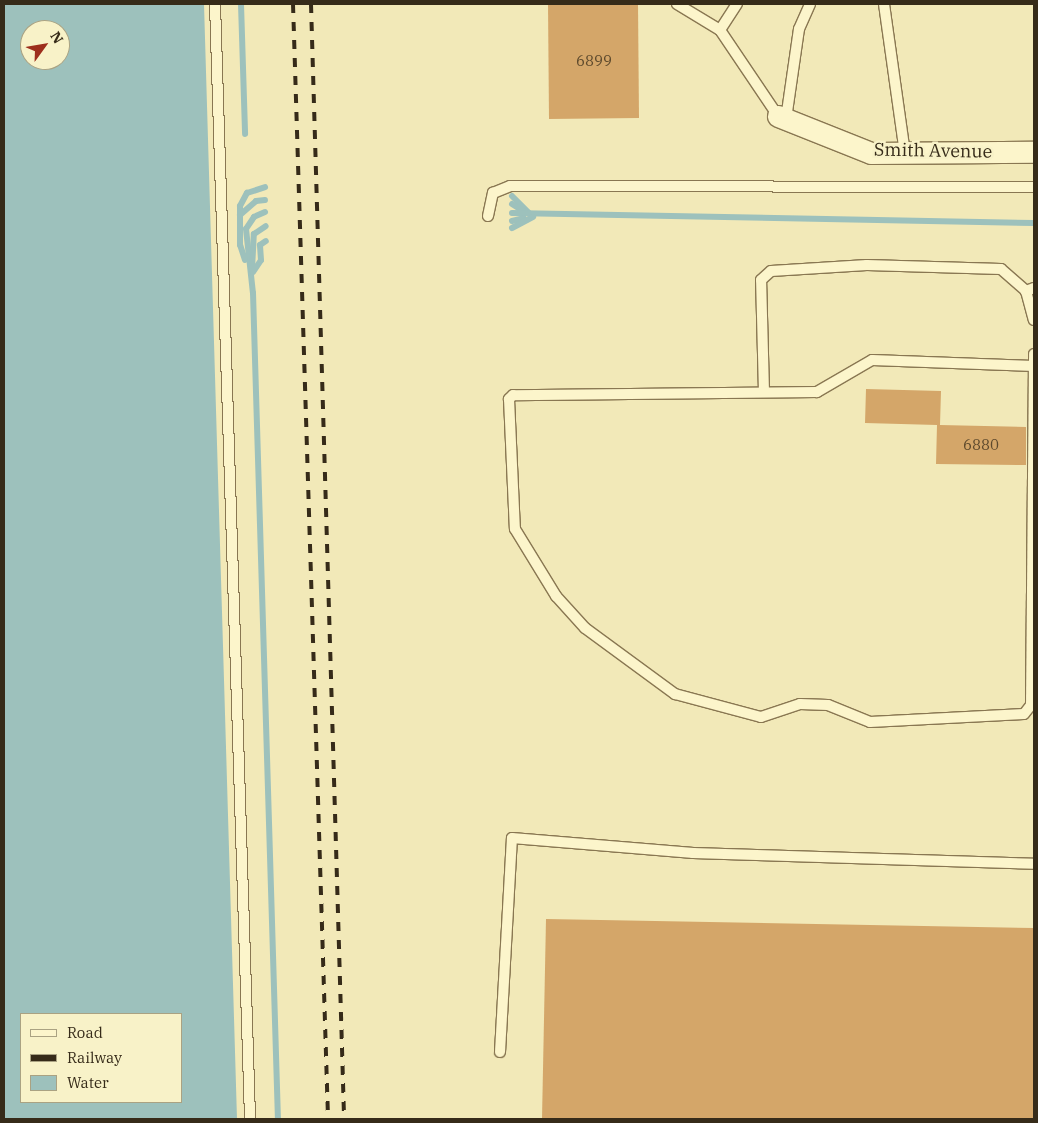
<!DOCTYPE html>
<style>
body{margin:0}
#map{position:relative;width:1038px;height:1123px;overflow:hidden;background:#f2e9b8;font-family:"IBM Plex Serif",serif}
div>[style]{position:absolute}
.water>*{inset:0;background:#9dc1bc}
.stream>*{height:6px;margin:-3px;padding:0 3px;transform-origin:3px;border-radius:3px;background:#9dc1bc}
.building>*{inset:0;background:#d4a669}
.roads{filter:drop-shadow(1px 0 #897752) drop-shadow(-1px 0 #897752) drop-shadow(0 1px #897752) drop-shadow(0 -1px #897752)}
.service>*{height:10px;margin:-5px;padding:0 5px;transform-origin:5px;border-radius:5px;background:#fcf5cb}
.minor>*{height:21px;margin:-10.5px;padding:0 10.5px;transform-origin:10.5px;border-radius:10.5px;background:#fcf5cb}
.rail>*{height:4px;margin-top:-2px;transform-origin:0;background:repeating-linear-gradient(90deg,#362b19 0 9px,transparent 0 18px)}
span{translate:-50% -50%;white-space:nowrap;text-align:center;line-height:1.15;-webkit-text-stroke:5px #f8f2c8;paint-order:stroke}
.number-label{font-size:15px;color:#5e4a2d}
.number-label span{-webkit-text-stroke-width:0}
.street-label{font-size:18px;color:#362b19}
.frame{position:absolute;inset:0;border:5px solid #362b19;pointer-events:none}
.legend{position:absolute;left:20px;top:1013px;width:162px;height:90px;box-sizing:border-box;background:#f8f2c8;border:1px solid #aaa282;margin:0;padding:6px 9px;list-style:none;font-size:15px;color:#362b19}
.legend li{display:flex;align-items:center;gap:10px;height:25px}
.legend b{width:25px;border:1px solid #aaa282}
.north{position:absolute;left:20px;top:20px;width:50px;height:50px;box-sizing:border-box;background:#f8f2c8;border:1px solid #aaa282;border-radius:50%;rotate:58deg;font-size:14px;font-weight:700;line-height:20px;text-align:center;color:#362b19}
.north::after{content:'';display:block;margin:auto;width:18px;height:22px;background:#9d2f1c;clip-path:polygon(50% 0,100% 100%,50% 72%,0 100%)}
</style>
<div id="map">
<div class="water">
<div style="clip-path:polygon(evenodd,4px 4px,204px 4px,237px 1119px,4px 1119px,4px 4px,30px 30px,60px 30px,60px 60px,30px 60px,30px 30px,4px 4px,21px 1014px,181px 1014px,181px 1102px,21px 1102px,21px 1014px)"></div>
</div>
<div class="stream">
<div style="left:241px;top:4px;width:130px;rotate:88.2deg"></div>
<div style="left:512px;top:196px;width:28px;rotate:45deg"></div>
<div style="left:512px;top:204px;width:15px;rotate:32deg"></div>
<div style="left:265px;top:212px;width:12px;rotate:156deg"></div>
<div style="left:254px;top:217px;width:14px;rotate:124deg"></div>
<div style="left:246px;top:229px;width:64px;rotate:83.8deg"></div>
<div style="left:253px;top:293px;width:826px;rotate:88.27deg"></div>
<div style="left:512px;top:213px;width:522px;rotate:1.1deg"></div>
<div style="left:240px;top:215px;width:21px;rotate:-41deg"></div>
<div style="left:256px;top:201px;width:9px;rotate:-6deg"></div>
<div style="left:512px;top:221px;width:12px;rotate:-14deg"></div>
<div style="left:512px;top:228px;width:24px;rotate:-28deg"></div>
<div style="left:245px;top:260px;width:16px;rotate:-108deg"></div>
<div style="left:240px;top:245px;width:39px;rotate:-90deg"></div>
<div style="left:240px;top:206px;width:15px;rotate:-62deg"></div>
<div style="left:247px;top:193px;width:19px;rotate:-18deg"></div>
<div style="left:252px;top:269px;width:35px;rotate:-87deg"></div>
<div style="left:254px;top:234px;width:14px;rotate:-34deg"></div>
<div style="left:253px;top:272px;width:14px;rotate:-56deg"></div>
<div style="left:261px;top:260px;width:15px;rotate:-94deg"></div>
<div style="left:260px;top:245px;width:7px;rotate:-34deg"></div>
</div>
<div class="building">
<div style="clip-path:polygon(548px 4px,638px 4px,639px 118px,549px 119px)"></div>
<div style="clip-path:polygon(866px 389px,941px 391px,940px 425px,1026px 427px,1026px 465px,936px 464px,937px 425px,865px 423px)"></div>
<div style="clip-path:polygon(546px 919px,1034px 928px,1034px 1119px,542px 1119px)"></div>
</div>
<div class="roads">
<div class="service">
<div style="left:215px;top:4px;width:1116px;rotate:88.2deg"></div>
<div style="left:677px;top:4px;width:50px;rotate:31.2deg"></div>
<div style="left:720px;top:30px;width:104px;rotate:56deg"></div>
<div style="left:884px;top:4px;width:150px;rotate:82deg"></div>
<div style="left:720px;top:30px;width:31px;rotate:-57deg"></div>
<div style="left:786px;top:119px;width:91px;rotate:-81.8deg"></div>
<div style="left:799px;top:29px;width:27px;rotate:-66deg"></div>
<div style="left:488px;top:216px;width:24px;rotate:-78deg"></div>
<div style="left:493px;top:193px;width:18px;rotate:-22deg"></div>
<div style="left:510px;top:186px;width:524px;rotate:0.11deg"></div>
<div style="left:1034px;top:288px;width:9px;rotate:159deg"></div>
<div style="left:1026px;top:291px;width:30px;rotate:75deg"></div>
<div style="left:1034px;top:366px;width:162px;rotate:-177.9deg"></div>
<div style="left:872px;top:360px;width:64px;rotate:149.8deg"></div>
<div style="left:817px;top:392px;width:304px;rotate:179.4deg"></div>
<div style="left:513px;top:395px;width:6px;rotate:135deg"></div>
<div style="left:509px;top:399px;width:130px;rotate:87.4deg"></div>
<div style="left:515px;top:529px;width:79px;rotate:58.5deg"></div>
<div style="left:556px;top:596px;width:43px;rotate:47.8deg"></div>
<div style="left:585px;top:628px;width:112px;rotate:36.3deg"></div>
<div style="left:675px;top:694px;width:89px;rotate:15deg"></div>
<div style="left:761px;top:717px;width:41px;rotate:-18.4deg"></div>
<div style="left:800px;top:704px;width:28px;rotate:2deg"></div>
<div style="left:828px;top:705px;width:45px;rotate:22deg"></div>
<div style="left:870px;top:722px;width:154px;rotate:-3deg"></div>
<div style="left:1024px;top:714px;width:11px;rotate:-52deg"></div>
<div style="left:1031px;top:705px;width:351px;rotate:-89.5deg"></div>
<div style="left:764px;top:392px;width:112px;rotate:-91.5deg"></div>
<div style="left:761px;top:280px;width:13px;rotate:-42deg"></div>
<div style="left:771px;top:271px;width:96px;rotate:-3.6deg"></div>
<div style="left:867px;top:265px;width:134px;rotate:1.7deg"></div>
<div style="left:1001px;top:269px;width:33px;rotate:41deg"></div>
<div style="left:500px;top:1052px;width:214px;rotate:-86.8deg"></div>
<div style="left:512px;top:838px;width:182px;rotate:4.7deg"></div>
<div style="left:693px;top:853px;width:341px;rotate:1.8deg"></div>
</div>
<div class="minor">
<div style="left:778px;top:116px;width:100px;rotate:21.7deg"></div>
<div style="left:871px;top:153px;width:163px;rotate:-0.4deg"></div>
</div>
</div>
<div class="rail">
<div style="left:293px;top:4px;width:1116px;rotate:88.2deg"></div>
<div style="left:311px;top:4px;width:1115px;rotate:88.3deg"></div>
</div>
<div class="number-label">
<span style="left:594px;top:61px">6899</span>
<span style="left:981px;top:445px">6880</span>
</div>
<div class="street-label">
<span style="left:933px;top:151px;rotate:1deg">Smith Avenue</span>
</div>
<div class="frame"></div>
<ul class="legend">
<li><b style="height:6px;background:#fcf5cb"></b>Road</li>
<li><b style="height:6px;background:#362b19"></b>Railway</li>
<li><b style="height:14px;background:#9dc1bc"></b>Water</li>
</ul>
<div class="north">N</div>
</div>
